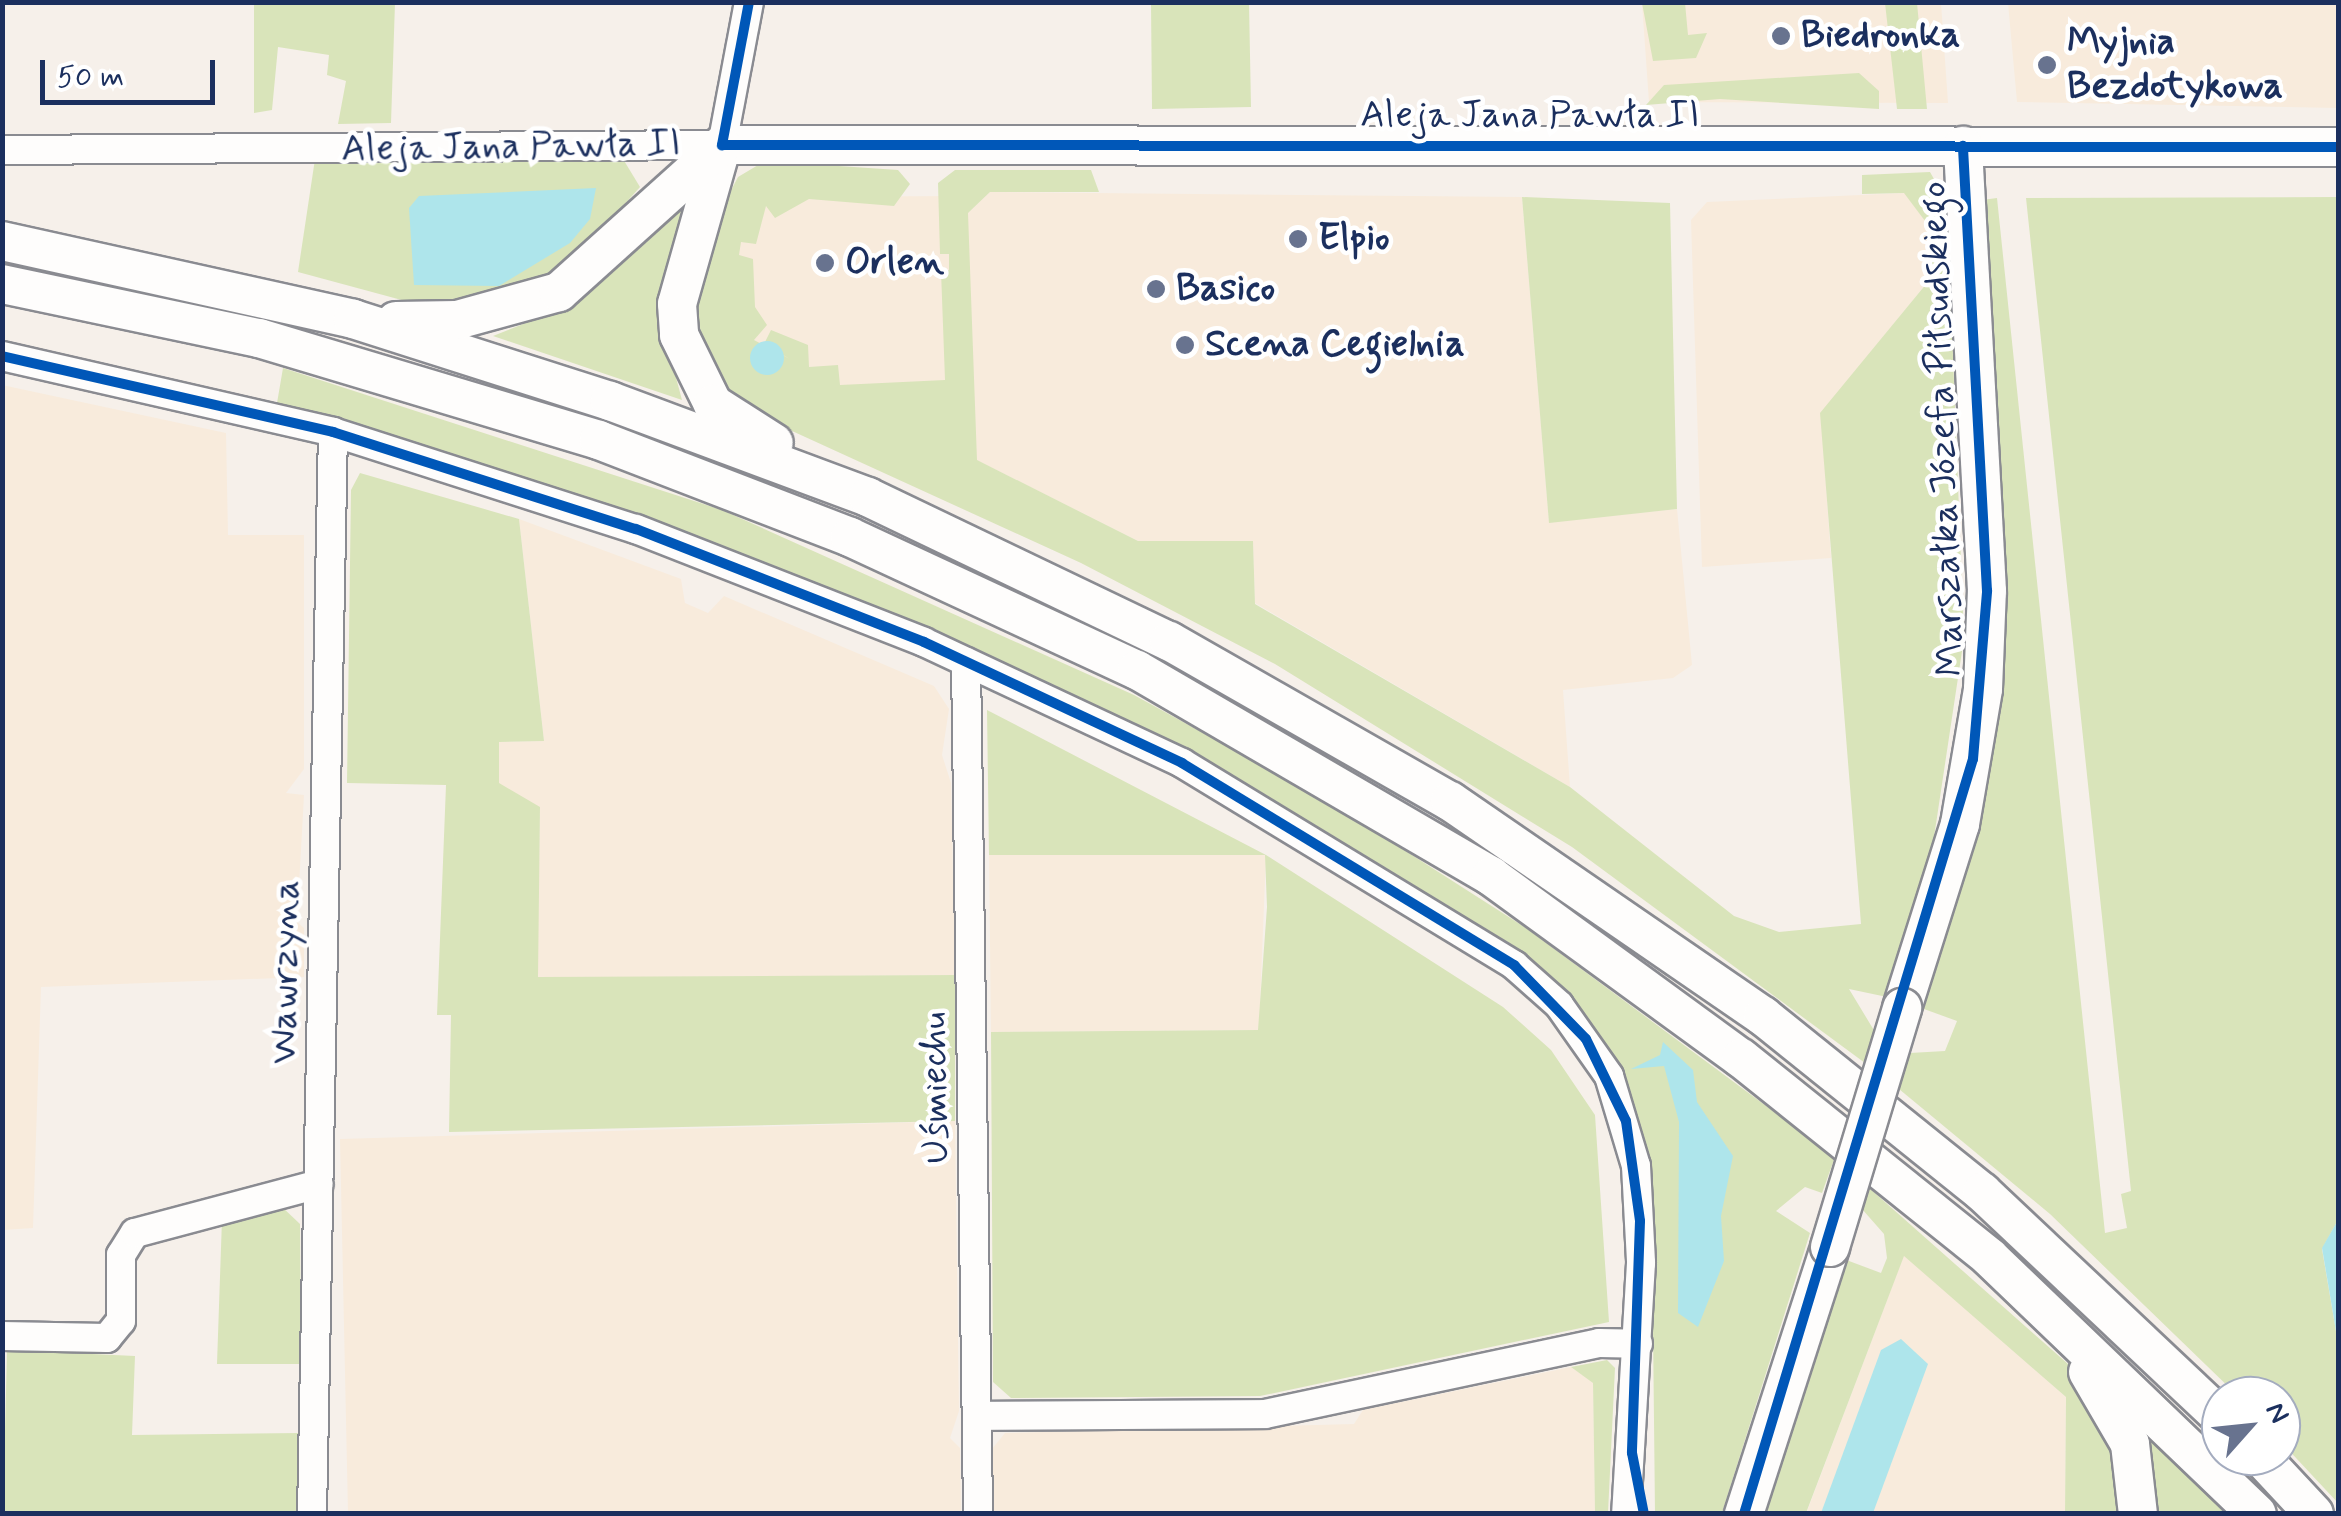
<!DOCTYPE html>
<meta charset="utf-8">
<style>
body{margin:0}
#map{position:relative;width:2341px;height:1516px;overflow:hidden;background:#f6f0ea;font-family:Mynerve,sans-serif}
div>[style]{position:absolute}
.built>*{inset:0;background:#f8ebdc}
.green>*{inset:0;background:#d9e4ba}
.water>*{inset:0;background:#aee5eb}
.round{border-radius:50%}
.roads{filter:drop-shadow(2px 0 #8a8b91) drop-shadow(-2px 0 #8a8b91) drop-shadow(0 2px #8a8b91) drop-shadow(0 -2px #8a8b91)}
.street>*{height:28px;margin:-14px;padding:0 14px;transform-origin:14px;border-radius:14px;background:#fefdfc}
.secondary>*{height:38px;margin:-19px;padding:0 19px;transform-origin:19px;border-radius:19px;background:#fefdfc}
.bridges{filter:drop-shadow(2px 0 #8a8b91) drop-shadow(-2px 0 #8a8b91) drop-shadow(0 2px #8a8b91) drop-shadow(0 -2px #8a8b91)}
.secondary-bridge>*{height:38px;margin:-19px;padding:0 19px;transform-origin:19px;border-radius:19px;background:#fefdfc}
.cycleway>*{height:10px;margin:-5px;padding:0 5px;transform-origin:5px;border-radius:5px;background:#0057b8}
.dots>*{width:28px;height:28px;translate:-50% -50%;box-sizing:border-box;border:5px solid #fff;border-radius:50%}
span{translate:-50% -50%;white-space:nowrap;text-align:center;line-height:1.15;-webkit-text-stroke:9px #fff;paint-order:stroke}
.poi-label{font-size:38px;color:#1b2f5e;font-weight:700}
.left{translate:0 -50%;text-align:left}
.street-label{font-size:38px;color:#1b2f5e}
.frame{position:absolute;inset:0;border:5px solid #1b2f5e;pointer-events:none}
.north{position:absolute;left:2201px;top:1376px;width:100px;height:100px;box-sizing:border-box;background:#fff;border:2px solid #a4acbf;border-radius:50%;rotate:63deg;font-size:28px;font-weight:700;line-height:40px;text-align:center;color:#1b2f5e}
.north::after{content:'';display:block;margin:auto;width:35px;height:45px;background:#68738f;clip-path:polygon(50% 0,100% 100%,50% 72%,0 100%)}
.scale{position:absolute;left:40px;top:60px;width:175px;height:45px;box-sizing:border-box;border:5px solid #1b2f5e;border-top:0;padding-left:12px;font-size:30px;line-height:35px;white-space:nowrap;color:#1b2f5e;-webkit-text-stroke:8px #fff;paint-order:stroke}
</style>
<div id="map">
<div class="built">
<div style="clip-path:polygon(1642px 3px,1941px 3px,1948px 103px,1649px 102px)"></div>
<div style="clip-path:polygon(2008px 3px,2338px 3px,2338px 108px,2017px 102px)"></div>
<div style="clip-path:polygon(990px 192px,1522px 197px,1549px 522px,1677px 509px,1692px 665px,1673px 678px,1563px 690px,1570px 787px,1255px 603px,1253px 541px,1138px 541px,978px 461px,973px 478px,727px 323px,725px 287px,750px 197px,967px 196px,969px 212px)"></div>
<div style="clip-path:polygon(1905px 193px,1928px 225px,1927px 283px,1821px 413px,1831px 558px,1702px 567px,1691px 220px,1707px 202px)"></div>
<div style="clip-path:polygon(2px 385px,226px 433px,228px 535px,304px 535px,304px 769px,286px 793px,304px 795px,297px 922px,304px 928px,304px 977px,41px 987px,33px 1228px,3px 1230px)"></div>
<div style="clip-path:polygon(519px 519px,681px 579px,685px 603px,708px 613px,724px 596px,934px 686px,949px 709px,942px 755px,951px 783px,955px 975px,537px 978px,540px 808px,499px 784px,499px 742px,544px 741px)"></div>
<div style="clip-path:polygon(989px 855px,1266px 855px,1259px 1030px,991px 1032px)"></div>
<div style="clip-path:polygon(955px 1121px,959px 1411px,950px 1438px,960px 1448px,961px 1513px,348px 1513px,340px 1139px)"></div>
<div style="clip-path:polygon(1904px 1255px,2066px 1397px,2065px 1513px,1806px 1514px)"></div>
<div style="clip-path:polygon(1571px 1367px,1593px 1382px,1595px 1513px,992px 1513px,992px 1449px,1005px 1433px,1354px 1424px,1363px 1410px)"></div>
</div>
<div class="green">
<div style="clip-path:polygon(254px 3px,395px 3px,391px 123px,338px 124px,346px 81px,327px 75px,329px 55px,278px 47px,272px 110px,254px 113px)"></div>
<div style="clip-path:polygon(1151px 3px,1249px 3px,1251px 107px,1152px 109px)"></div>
<div style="clip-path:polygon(1642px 3px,1685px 3px,1688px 35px,1707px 33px,1696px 58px,1653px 61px)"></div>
<div style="clip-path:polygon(1885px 3px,1917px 3px,1927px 109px,1897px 109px)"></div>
<div style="clip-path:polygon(1859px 73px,1879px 91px,1879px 109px,1720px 99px,1646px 105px,1664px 85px)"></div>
<div style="clip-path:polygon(315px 159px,623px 159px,640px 187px,559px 278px,503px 303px,409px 302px,298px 272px)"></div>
<div style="clip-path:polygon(765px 161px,898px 170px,910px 184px,894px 206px,809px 199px,775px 218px,766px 206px,756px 244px,741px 242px,739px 255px,753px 259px,755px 307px,767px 325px,754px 340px,790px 359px,764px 344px,771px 330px,808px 345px,809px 367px,838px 365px,840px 385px,945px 380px,941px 271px,949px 270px,949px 254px,940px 254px,938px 183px,955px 170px,1091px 170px,1099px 192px,990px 192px,968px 213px,977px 460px,1138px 541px,1253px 541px,1255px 604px,1570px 787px,1734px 916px,1779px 932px,1861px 924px,1820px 413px,1927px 283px,1928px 225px,1904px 193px,1862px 194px,1862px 175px,1930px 172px,1947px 202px,1964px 638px,1931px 857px,1887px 997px,1849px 989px,1875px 1032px,1865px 1063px,1572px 847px,1275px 664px,1081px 563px,724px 400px,687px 326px,726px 200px,738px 177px)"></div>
<div style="clip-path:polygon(690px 181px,667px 344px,682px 400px,493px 336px,561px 309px)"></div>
<div style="clip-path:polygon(1522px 197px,1670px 203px,1677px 509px,1549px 523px)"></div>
<div style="clip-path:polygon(2338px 197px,2338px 1220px,2322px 1249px,2338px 1343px,2338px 1503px,2281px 1442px,2281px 1396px,2238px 1396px,2050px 1214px,1899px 1089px,1910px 1053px,1945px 1051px,1957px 1021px,1924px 1009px,1970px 840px,1982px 200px,1997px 198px,2105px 1233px,2127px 1228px,2121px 1194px,2131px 1191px,2026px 198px)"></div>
<div style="clip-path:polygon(283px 368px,722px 510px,1134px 695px,1329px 802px,1526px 928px,1835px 1157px,1822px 1193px,1805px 1187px,1776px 1211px,1810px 1233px,1722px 1513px,1655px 1513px,1652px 1236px,1638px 1118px,1607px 1045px,1537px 966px,1240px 783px,1031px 676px,624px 513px,277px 403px)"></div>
<div style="clip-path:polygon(360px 473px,519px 519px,544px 741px,499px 742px,499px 783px,540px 807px,538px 977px,955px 975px,955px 1121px,449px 1132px,451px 1015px,437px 1015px,446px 785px,347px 783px,351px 490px)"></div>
<div style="clip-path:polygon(987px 710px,1266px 855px,1503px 1007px,1551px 1050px,1595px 1115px,1609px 1322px,1260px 1396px,1011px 1398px,993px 1382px,991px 1032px,1258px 1030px,1267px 907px,1265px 855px,989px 855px)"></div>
<div style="clip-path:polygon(1868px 1187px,2068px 1364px,2112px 1432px,2125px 1513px,2065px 1513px,2066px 1397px,1904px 1256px,1806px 1513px,1758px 1514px,1841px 1258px,1881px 1273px,1887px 1258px,1884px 1234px,1862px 1209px)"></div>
<div style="clip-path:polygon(280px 1205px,300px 1224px,301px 1364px,217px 1364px,222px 1219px)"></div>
<div style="clip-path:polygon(7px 1350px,135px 1356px,132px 1435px,301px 1433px,300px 1513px,3px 1513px)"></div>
<div style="clip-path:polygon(1607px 1360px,1615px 1368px,1608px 1513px,1595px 1513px,1593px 1383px,1571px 1367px)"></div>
<div style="clip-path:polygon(2143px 1430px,2225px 1513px,2150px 1513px)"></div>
</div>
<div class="water">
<div style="clip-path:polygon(596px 188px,590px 219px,570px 243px,499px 286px,414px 285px,409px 208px,419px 196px)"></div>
<div class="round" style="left:750px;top:341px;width:34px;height:34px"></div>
<div style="clip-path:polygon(1663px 1042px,1693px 1070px,1697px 1102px,1733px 1156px,1721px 1216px,1724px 1261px,1698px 1327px,1678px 1313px,1679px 1122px,1664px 1066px,1631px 1069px,1660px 1055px)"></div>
<div style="clip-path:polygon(2338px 1220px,2338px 1343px,2322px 1248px)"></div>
<div style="clip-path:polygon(1901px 1339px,1928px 1364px,1873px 1513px,1821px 1513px,1881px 1350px)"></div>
</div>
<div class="roads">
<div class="street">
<div style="left:2px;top:150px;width:720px;rotate:-0.4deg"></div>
<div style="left:722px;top:145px;width:146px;rotate:-79.3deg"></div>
<div style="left:2px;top:356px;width:340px;rotate:12.9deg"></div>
<div style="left:333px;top:432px;width:318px;rotate:17.8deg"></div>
<div style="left:636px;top:529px;width:309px;rotate:21.4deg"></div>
<div style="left:924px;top:642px;width:285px;rotate:25.1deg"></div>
<div style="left:1182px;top:763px;width:389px;rotate:31.3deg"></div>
<div style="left:1514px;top:965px;width:60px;rotate:41.6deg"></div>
<div style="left:1559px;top:1005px;width:87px;rotate:54.8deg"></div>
<div style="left:1609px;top:1076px;width:94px;rotate:73.3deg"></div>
<div style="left:1636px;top:1166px;width:97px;rotate:87deg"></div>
<div style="left:1641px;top:1263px;width:251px;rotate:93.4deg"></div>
<div style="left:966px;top:662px;width:852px;rotate:89.19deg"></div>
<div style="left:2px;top:1336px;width:105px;rotate:1.1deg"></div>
<div style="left:107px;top:1338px;width:22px;rotate:-51deg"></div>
<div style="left:121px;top:1321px;width:66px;rotate:-90deg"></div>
<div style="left:121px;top:1255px;width:26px;rotate:-58deg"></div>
<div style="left:135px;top:1233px;width:190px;rotate:-14.9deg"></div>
<div style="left:977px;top:1416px;width:288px;rotate:-0.4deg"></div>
<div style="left:1265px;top:1414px;width:341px;rotate:-12deg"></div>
<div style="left:1599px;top:1343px;width:39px;rotate:1deg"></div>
<div style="left:312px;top:1514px;width:1082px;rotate:-88.89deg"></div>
</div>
<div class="secondary">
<div style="left:722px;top:145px;width:1616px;rotate:0.07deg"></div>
<div style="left:722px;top:145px;width:165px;rotate:105.8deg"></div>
<div style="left:677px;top:304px;width:31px;rotate:86deg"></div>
<div style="left:679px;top:335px;width:77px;rotate:63.8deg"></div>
<div style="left:713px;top:404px;width:72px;rotate:32.6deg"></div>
<div style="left:2px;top:241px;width:360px;rotate:12.5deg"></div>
<div style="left:353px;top:319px;width:270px;rotate:17.7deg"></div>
<div style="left:610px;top:401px;width:275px;rotate:20.4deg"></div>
<div style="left:868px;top:497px;width:334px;rotate:25.6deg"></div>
<div style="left:1169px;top:641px;width:323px;rotate:29.7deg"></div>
<div style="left:1450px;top:801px;width:380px;rotate:34.5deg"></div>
<div style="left:1763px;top:1016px;width:281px;rotate:38.8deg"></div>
<div style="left:1982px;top:1192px;width:328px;rotate:43.3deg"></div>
<div style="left:2px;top:284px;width:263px;rotate:11.9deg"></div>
<div style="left:259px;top:338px;width:355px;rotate:16.7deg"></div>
<div style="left:599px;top:440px;width:269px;rotate:21.1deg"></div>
<div style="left:850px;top:537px;width:316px;rotate:24.9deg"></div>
<div style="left:1137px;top:670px;width:410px;rotate:30.2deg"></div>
<div style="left:1491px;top:876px;width:309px;rotate:36.1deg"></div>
<div style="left:1741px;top:1058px;width:318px;rotate:38.7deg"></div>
<div style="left:1989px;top:1257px;width:371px;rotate:43.8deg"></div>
<div style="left:396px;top:321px;width:61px;rotate:-0.9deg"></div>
<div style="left:457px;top:320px;width:106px;rotate:-15.4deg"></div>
<div style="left:559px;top:292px;width:219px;rotate:-42deg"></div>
<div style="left:1902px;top:1008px;width:193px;rotate:-72.5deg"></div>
<div style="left:1960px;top:824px;width:137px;rotate:-80.3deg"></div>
<div style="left:1983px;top:689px;width:98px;rotate:-87.7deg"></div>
<div style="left:1987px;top:591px;width:446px;rotate:-93.1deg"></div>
<div style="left:2088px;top:1372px;width:83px;rotate:59.7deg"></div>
<div style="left:2130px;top:1444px;width:70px;rotate:83.5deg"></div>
<div style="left:2260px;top:1456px;width:79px;rotate:47deg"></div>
<div style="left:1744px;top:1514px;width:281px;rotate:-72.1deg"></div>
</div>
</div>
<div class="bridges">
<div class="secondary-bridge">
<div style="left:1830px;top:1247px;width:250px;rotate:-73.2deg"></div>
</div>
</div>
<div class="cycleway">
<div style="left:749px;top:2px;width:146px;rotate:100.7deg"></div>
<div style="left:722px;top:145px;width:1616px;rotate:0.07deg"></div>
<div style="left:2px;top:356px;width:340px;rotate:12.9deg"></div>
<div style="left:333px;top:432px;width:318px;rotate:17.8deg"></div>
<div style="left:636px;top:529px;width:309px;rotate:21.4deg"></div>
<div style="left:924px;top:642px;width:285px;rotate:25.1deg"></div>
<div style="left:1182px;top:763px;width:389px;rotate:31.3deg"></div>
<div style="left:1514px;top:965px;width:103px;rotate:45.8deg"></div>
<div style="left:1586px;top:1039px;width:91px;rotate:64deg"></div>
<div style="left:1626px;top:1121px;width:101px;rotate:82deg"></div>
<div style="left:1640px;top:1221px;width:232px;rotate:92deg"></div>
<div style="left:1632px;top:1453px;width:62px;rotate:78.9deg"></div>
<div style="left:1744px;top:1514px;width:789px;rotate:-73.13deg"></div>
<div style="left:1973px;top:759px;width:169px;rotate:-85.2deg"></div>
<div style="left:1987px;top:591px;width:446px;rotate:-93.1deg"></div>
</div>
<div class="dots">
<div style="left:1781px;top:36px;background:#68738f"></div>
<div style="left:2047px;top:65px;background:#68738f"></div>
<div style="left:1298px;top:239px;background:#68738f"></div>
<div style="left:825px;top:263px;background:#68738f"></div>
<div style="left:1156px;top:289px;background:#68738f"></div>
<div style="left:1185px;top:345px;background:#68738f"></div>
</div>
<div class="poi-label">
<span class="left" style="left:1801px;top:36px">Biedronka</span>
<span class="left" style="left:2067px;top:65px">Myjnia<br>Bezdotykowa</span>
<span class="left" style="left:1318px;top:239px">Elpio</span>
<span class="left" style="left:845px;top:263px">Orlen</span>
<span class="left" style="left:1176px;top:289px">Basico</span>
<span class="left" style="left:1205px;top:345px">Scena Cegielnia</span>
</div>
<div class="street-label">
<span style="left:1530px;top:116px">Aleja Jana Pawła II</span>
<span style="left:511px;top:147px;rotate:-1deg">Aleja Jana Pawła II</span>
<span style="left:1943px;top:429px;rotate:-92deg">Marszałka Józefa Piłsudskiego</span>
<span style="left:286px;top:972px;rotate:-89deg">Wawrzyna</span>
<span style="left:936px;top:1088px;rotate:-91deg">Uśmiechu</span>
</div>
<div class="frame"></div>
<div class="north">N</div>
<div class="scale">50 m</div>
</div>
